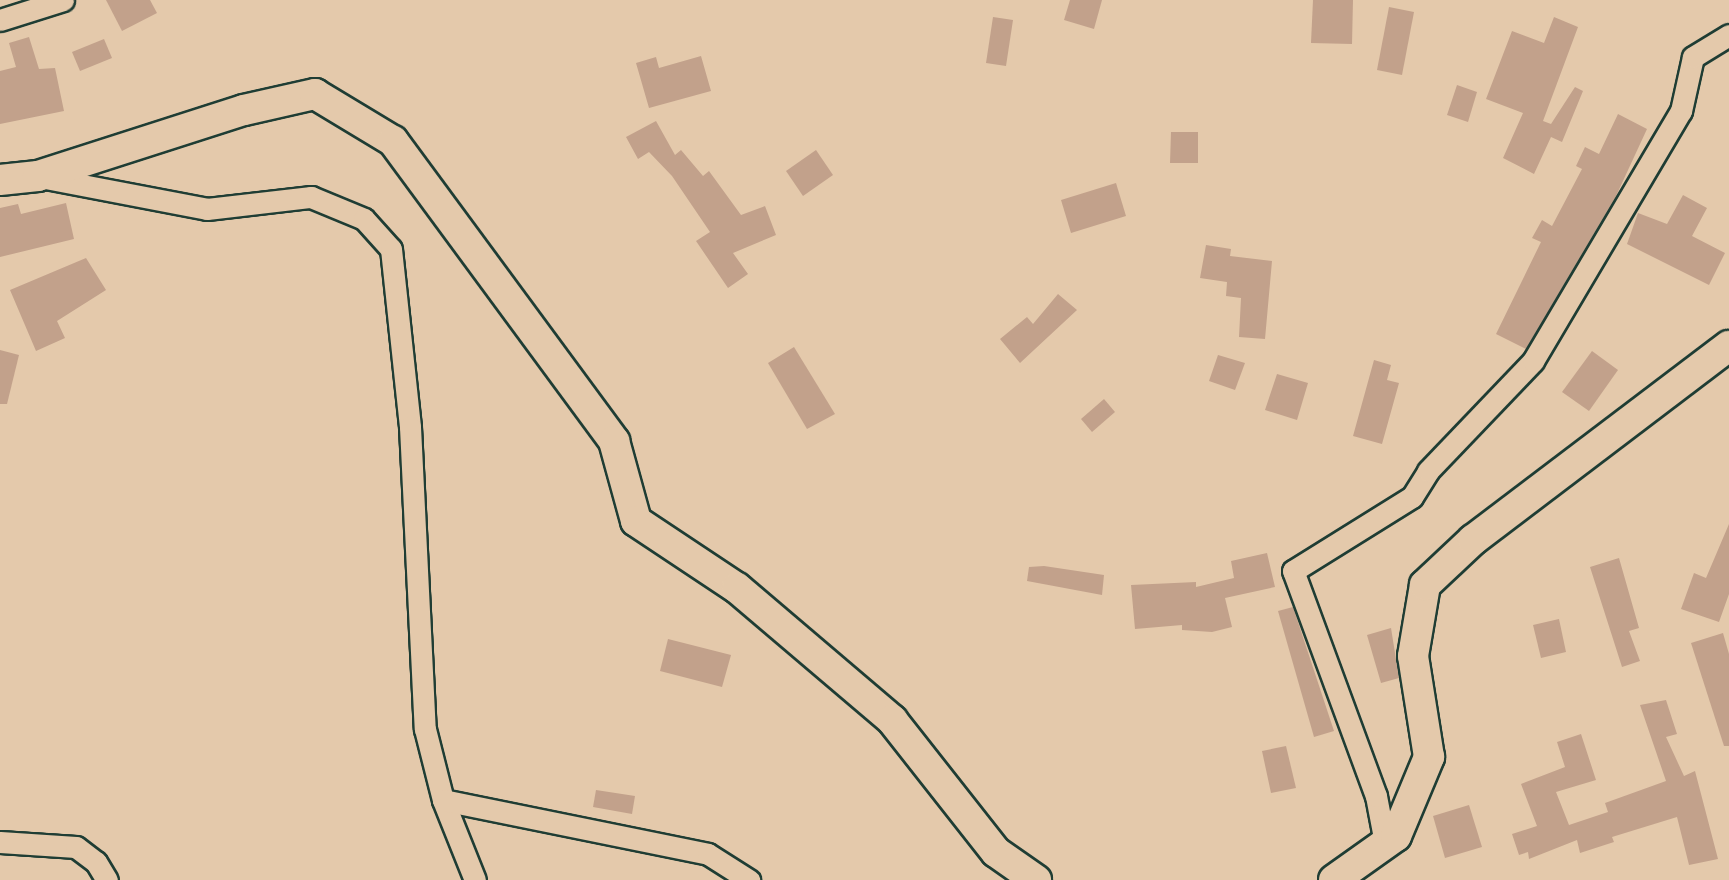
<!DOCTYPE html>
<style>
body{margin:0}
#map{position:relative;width:1729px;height:880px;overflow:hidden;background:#e4c9ab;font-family:"Playpen Sans",sans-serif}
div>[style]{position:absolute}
.building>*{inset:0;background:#c2a18b}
.roads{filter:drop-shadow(2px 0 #1f3d34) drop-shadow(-2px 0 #1f3d34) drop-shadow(0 2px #1f3d34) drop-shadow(0 -2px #1f3d34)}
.street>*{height:21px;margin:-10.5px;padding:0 10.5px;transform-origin:10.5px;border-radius:10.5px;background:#e4c9ab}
.secondary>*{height:30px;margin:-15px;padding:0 15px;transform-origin:15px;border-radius:15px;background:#e4c9ab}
span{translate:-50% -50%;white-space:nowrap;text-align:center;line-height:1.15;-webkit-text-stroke:4.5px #e4c9ab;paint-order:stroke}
</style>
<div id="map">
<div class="building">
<div style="clip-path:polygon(106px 0,150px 0,157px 13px,122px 31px)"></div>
<div style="clip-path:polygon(1070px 0,1102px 0,1094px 29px,1064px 20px)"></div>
<div style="clip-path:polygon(1313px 0,1353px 0,1352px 44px,1311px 43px)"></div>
<div style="clip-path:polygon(1389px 7px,1414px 12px,1402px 75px,1377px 70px)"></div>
<div style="clip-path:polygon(993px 17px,1013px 20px,1006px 66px,986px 63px)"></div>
<div style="clip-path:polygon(1554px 17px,1578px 27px,1543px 121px,1551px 124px,1575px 87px,1583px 91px,1562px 142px,1551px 137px,1534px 174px,1503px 158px,1523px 113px,1486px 99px,1512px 31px,1544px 43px)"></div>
<div style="clip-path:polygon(29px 37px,39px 69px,55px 68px,64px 111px,0 124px,0 71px,16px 67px,9px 43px)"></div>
<div style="clip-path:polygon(104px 39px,112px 58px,80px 71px,72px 52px)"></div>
<div style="clip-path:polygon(701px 56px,711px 91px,649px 108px,636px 63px,656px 57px,659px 68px)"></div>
<div style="clip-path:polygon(1457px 85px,1477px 92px,1468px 122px,1447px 115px)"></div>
<div style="clip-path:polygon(1618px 114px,1647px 129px,1616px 196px,1526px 349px,1496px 334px,1541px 242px,1532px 238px,1542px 220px,1552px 226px,1582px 169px,1576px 166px,1585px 147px,1599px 154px)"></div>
<div style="clip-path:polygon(656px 121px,675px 155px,681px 150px,703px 176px,709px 171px,741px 215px,765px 206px,776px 235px,733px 253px,748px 274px,728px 288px,696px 241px,710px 232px,672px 176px,649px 152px,638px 159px,626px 137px)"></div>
<div style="clip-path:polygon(1171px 132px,1198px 132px,1198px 163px,1170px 163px)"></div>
<div style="clip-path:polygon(816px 150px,833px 175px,803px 196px,786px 171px)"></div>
<div style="clip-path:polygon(1116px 183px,1126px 216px,1071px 233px,1061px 200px)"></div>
<div style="clip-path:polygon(1683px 195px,1707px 208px,1692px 236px,1725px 253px,1709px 285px,1627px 244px,1638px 213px,1667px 224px)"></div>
<div style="clip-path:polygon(66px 203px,74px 239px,0 257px,0 208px,18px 204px,21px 214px)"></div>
<div style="clip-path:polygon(1206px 245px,1231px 249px,1230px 256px,1272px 261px,1265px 339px,1239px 337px,1241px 298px,1226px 296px,1227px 282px,1200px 278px)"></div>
<div style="clip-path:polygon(86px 258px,106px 290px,57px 321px,65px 338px,36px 351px,10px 290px)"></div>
<div style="clip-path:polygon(1058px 294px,1077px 310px,1020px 363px,1000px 339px,1027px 317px,1033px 324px)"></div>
<div style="clip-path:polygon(794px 347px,835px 414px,807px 429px,768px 363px)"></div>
<div style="clip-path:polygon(0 350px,19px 355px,7px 404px,0 404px)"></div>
<div style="clip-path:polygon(1592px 351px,1618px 370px,1589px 411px,1562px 392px)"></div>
<div style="clip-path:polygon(1218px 355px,1245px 363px,1235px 390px,1209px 381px)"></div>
<div style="clip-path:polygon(1374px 360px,1391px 365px,1387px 380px,1399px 383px,1382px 444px,1353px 436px)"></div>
<div style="clip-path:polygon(1277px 374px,1308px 383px,1297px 420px,1265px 410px)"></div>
<div style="clip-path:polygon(1104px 399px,1115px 412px,1092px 432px,1081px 419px)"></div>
<div style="clip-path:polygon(1729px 524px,1729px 594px,1719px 622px,1681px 609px,1694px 573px,1706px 578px)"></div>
<div style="clip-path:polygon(1267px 553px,1275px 587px,1225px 598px,1232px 627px,1212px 632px,1182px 630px,1182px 625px,1135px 629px,1131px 585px,1196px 582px,1196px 587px,1234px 578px,1231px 561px)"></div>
<div style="clip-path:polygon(1619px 558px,1639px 628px,1629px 631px,1640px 661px,1622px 667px,1590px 567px)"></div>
<div style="clip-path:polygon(1044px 566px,1104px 575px,1102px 595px,1027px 581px,1029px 567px)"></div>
<div style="clip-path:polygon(1293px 607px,1334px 731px,1314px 737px,1278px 611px)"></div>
<div style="clip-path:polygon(1559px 619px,1566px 652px,1541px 658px,1533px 625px)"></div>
<div style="clip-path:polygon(1391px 628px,1399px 678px,1381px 683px,1367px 635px)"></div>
<div style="clip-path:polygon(1723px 633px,1729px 654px,1729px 746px,1724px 746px,1691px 643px)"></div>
<div style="clip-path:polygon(668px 639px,731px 655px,722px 687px,660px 671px)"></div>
<div style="clip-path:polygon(1666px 700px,1677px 734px,1666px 737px,1684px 776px,1695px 771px,1718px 859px,1689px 865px,1677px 817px,1612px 837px,1614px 842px,1580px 853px,1577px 840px,1529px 859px,1528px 852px,1519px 855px,1512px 834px,1537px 826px,1521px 784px,1565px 767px,1557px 742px,1581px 734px,1596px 780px,1556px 792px,1569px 825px,1608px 812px,1605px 803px,1666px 781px,1640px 705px)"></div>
<div style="clip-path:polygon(1286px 746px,1296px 788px,1271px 793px,1262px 751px)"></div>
<div style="clip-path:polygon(596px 790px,635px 796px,632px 814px,593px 807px)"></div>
<div style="clip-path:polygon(1469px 805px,1482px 847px,1445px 858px,1433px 816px)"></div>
</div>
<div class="roads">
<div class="street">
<div style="left:0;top:20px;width:66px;rotate:-17.6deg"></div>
<div style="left:40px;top:177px;width:170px;rotate:10.8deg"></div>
<div style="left:207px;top:209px;width:105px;rotate:-6.6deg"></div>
<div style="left:311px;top:197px;width:57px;rotate:22.5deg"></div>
<div style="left:364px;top:219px;width:40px;rotate:48deg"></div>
<div style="left:391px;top:249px;width:179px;rotate:83.9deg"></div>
<div style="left:410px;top:427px;width:302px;rotate:87.2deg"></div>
<div style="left:425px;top:729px;width:73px;rotate:75.8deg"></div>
<div style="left:443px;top:800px;width:86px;rotate:68.2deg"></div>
<div style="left:443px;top:800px;width:270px;rotate:11.5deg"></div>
<div style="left:708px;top:854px;width:49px;rotate:32.4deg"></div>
<div style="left:0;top:842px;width:76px;rotate:3.8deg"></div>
<div style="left:76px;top:847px;width:25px;rotate:37deg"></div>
<div style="left:96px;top:862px;width:21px;rotate:59deg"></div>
<div style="left:1385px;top:843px;width:48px;rotate:-100.8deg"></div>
<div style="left:1376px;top:796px;width:240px;rotate:-110.2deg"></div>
<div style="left:1293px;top:571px;width:140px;rotate:-31.9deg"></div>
<div style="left:1412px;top:497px;width:31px;rotate:-58deg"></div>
<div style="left:1428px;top:471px;width:152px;rotate:-46.3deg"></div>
<div style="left:1533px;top:361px;width:291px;rotate:-59.4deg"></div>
<div style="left:1681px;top:111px;width:55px;rotate:-77.5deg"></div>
<div style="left:1693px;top:57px;width:42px;rotate:-31.4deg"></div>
</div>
<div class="secondary">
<div style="left:0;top:180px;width:38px;rotate:-6deg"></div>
<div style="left:38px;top:176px;width:216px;rotate:-17.8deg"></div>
<div style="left:244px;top:110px;width:73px;rotate:-12.7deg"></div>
<div style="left:315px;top:94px;width:91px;rotate:31.1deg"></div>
<div style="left:393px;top:141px;width:373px;rotate:53.6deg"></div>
<div style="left:614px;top:441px;width:83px;rotate:74.6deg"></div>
<div style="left:636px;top:521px;width:121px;rotate:33.6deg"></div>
<div style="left:737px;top:588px;width:204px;rotate:40.4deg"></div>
<div style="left:892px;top:720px;width:168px;rotate:51.8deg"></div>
<div style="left:996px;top:852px;width:49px;rotate:35deg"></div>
<div style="left:1334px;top:880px;width:76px;rotate:-35.4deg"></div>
<div style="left:1396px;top:836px;width:86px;rotate:-67.3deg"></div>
<div style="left:1429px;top:757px;width:102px;rotate:-99deg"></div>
<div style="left:1413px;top:656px;width:72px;rotate:-80.4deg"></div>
<div style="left:1425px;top:585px;width:66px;rotate:-43.2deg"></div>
<div style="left:1473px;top:540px;width:321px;rotate:-37.2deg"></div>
</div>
</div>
</div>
